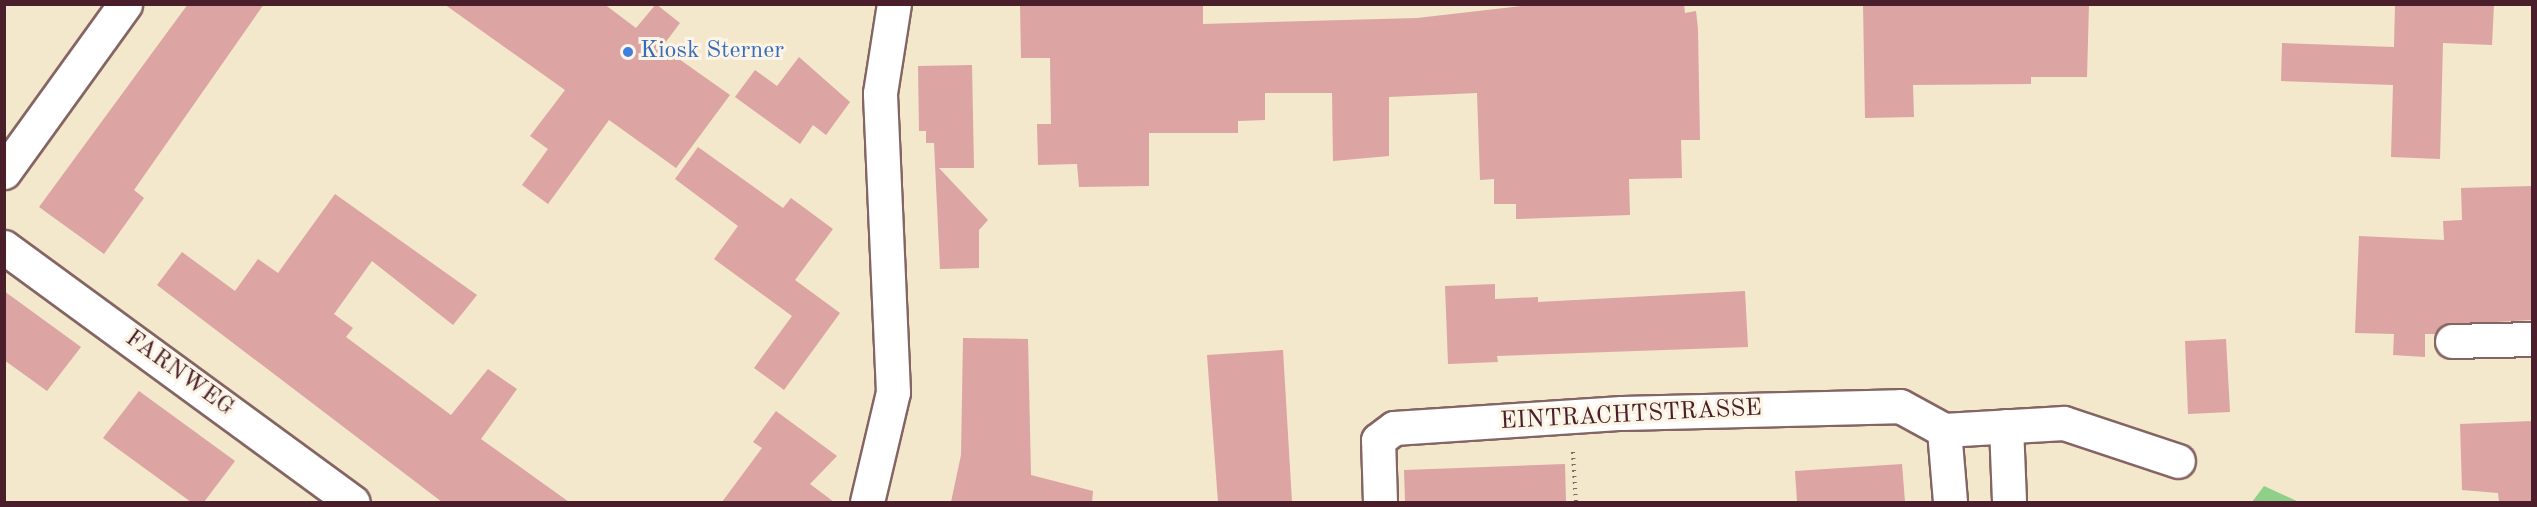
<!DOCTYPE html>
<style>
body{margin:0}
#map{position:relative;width:2537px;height:507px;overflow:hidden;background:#f3e7cc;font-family:"Old Standard TT",serif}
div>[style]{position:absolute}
.green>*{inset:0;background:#8fd088}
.building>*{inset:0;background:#dca4a2}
.path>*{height:4px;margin-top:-2px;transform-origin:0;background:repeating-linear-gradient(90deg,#856563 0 1.5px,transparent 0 6px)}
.roads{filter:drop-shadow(2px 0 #856563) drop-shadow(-2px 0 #856563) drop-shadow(0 2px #856563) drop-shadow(0 -2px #856563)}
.minor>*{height:33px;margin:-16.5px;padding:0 16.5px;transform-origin:16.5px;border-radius:16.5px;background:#fff}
.dots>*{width:16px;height:16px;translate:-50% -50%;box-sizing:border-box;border:3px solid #fcf5e5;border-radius:50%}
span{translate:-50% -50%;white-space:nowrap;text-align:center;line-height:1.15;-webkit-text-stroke:6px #fcf5e5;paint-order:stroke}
.shop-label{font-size:24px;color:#366cbe}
.left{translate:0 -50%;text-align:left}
.street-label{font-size:24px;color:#4a1f2b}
.frame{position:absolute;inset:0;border:6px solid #4a1f2b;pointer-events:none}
</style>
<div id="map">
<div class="green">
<div style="clip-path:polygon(2264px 486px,2299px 502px,2252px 502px)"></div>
</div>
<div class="building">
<div style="clip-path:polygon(188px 4px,264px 4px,134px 190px,144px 198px,104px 254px,39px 207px)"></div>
<div style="clip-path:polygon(444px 4px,604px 4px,636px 28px,656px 4px,680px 23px,662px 47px,730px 95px,676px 168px,609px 120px,548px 204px,522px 185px,548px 149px,530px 136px,565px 90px)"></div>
<div style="clip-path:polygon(1020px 4px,1203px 4px,1203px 24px,1417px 18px,1539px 4px,1684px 4px,1685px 13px,1696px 11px,1698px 29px,1700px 140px,1681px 140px,1682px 178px,1629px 179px,1630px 215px,1516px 219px,1516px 204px,1494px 204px,1494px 179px,1480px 180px,1477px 93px,1389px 97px,1389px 156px,1333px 161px,1332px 93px,1265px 93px,1265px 120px,1238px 121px,1238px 133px,1149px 133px,1149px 186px,1079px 187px,1077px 164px,1038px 165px,1037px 124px,1051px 124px,1050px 58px,1021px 58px)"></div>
<div style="clip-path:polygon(1863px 4px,2089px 4px,2087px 77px,2031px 77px,2031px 84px,1913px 85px,1914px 117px,1865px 118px)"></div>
<div style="clip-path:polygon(2395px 4px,2494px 4px,2492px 45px,2443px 43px,2440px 159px,2391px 157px,2393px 85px,2281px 81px,2282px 43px,2394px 47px)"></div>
<div style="clip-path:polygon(799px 57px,850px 102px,826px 135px,813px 125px,800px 144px,735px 97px,755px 70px,777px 86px)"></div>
<div style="clip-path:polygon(972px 65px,974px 168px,939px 168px,988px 220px,979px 230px,979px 268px,940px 269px,934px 143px,926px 143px,926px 131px,919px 131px,918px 66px)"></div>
<div style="clip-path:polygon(698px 147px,783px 208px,791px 198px,833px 229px,795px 280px,840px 313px,784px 390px,754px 368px,792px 316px,714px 259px,738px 226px,675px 179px)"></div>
<div style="clip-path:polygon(2532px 186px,2532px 320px,2443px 325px,2435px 334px,2425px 334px,2425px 357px,2393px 355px,2394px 334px,2355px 333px,2359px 236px,2444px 240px,2443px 221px,2462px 220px,2461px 188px)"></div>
<div style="clip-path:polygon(335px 194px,477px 295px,453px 325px,372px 261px,334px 314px,353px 328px,346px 337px,451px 415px,488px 369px,517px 389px,481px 439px,569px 502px,442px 502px,157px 285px,182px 252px,235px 291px,258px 259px,278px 273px)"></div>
<div style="clip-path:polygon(1495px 284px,1495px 299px,1538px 297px,1538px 302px,1745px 291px,1748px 347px,1497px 356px,1498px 362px,1448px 364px,1445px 286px)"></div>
<div style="clip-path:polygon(4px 291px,81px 347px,47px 391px,4px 360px)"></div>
<div style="clip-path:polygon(963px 338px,1028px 339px,1031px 475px,1093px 491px,1092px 502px,951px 502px,961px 455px)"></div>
<div style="clip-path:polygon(2226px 339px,2230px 412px,2188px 414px,2185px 341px)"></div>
<div style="clip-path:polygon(1283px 350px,1292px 502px,1218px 502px,1207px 355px)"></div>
<div style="clip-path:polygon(139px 391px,235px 461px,204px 502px,191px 502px,103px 438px)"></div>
<div style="clip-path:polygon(776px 411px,837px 456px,810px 484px,834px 502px,722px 502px,762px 448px,753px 442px)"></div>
<div style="clip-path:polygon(2532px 421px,2532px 502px,2499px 502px,2498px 493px,2462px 490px,2460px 424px)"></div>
<div style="clip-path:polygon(1565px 464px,1566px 502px,1405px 502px,1404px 470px)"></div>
<div style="clip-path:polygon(1902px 464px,1905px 502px,1797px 502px,1795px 471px)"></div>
</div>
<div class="path">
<div style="left:1573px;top:452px;width:50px;rotate:86.6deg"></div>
</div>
<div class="roads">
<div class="minor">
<div style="left:4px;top:172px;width:207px;rotate:-54.2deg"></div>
<div style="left:4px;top:247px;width:432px;rotate:36.2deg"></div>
<div style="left:2452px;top:341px;width:80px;rotate:-1.4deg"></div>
<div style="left:2006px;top:426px;width:76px;rotate:87.7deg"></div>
<div style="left:1944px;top:430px;width:72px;rotate:85.2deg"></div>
<div style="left:867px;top:502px;width:113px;rotate:-76.7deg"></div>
<div style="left:893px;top:392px;width:299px;rotate:-92.5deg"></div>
<div style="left:880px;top:93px;width:90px;rotate:-81.1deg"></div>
<div style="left:1380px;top:502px;width:62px;rotate:-91.8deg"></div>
<div style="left:1378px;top:440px;width:20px;rotate:-37deg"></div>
<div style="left:1394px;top:428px;width:228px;rotate:-3.8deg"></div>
<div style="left:1622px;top:413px;width:278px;rotate:-1.4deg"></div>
<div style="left:1900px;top:406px;width:50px;rotate:28.6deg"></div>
<div style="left:1944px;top:430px;width:120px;rotate:-3.3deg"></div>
<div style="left:2064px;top:423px;width:120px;rotate:18.4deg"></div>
</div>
</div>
<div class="dots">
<div style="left:628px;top:52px;background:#3f7fe0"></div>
</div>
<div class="shop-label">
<span class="left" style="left:640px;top:52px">Kiosk Sterner</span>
</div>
<div class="street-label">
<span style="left:179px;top:374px;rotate:36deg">FARNWEG</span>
<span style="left:1631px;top:416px;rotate:-3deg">EINTRACHTSTRASSE</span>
</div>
<div class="frame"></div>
</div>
